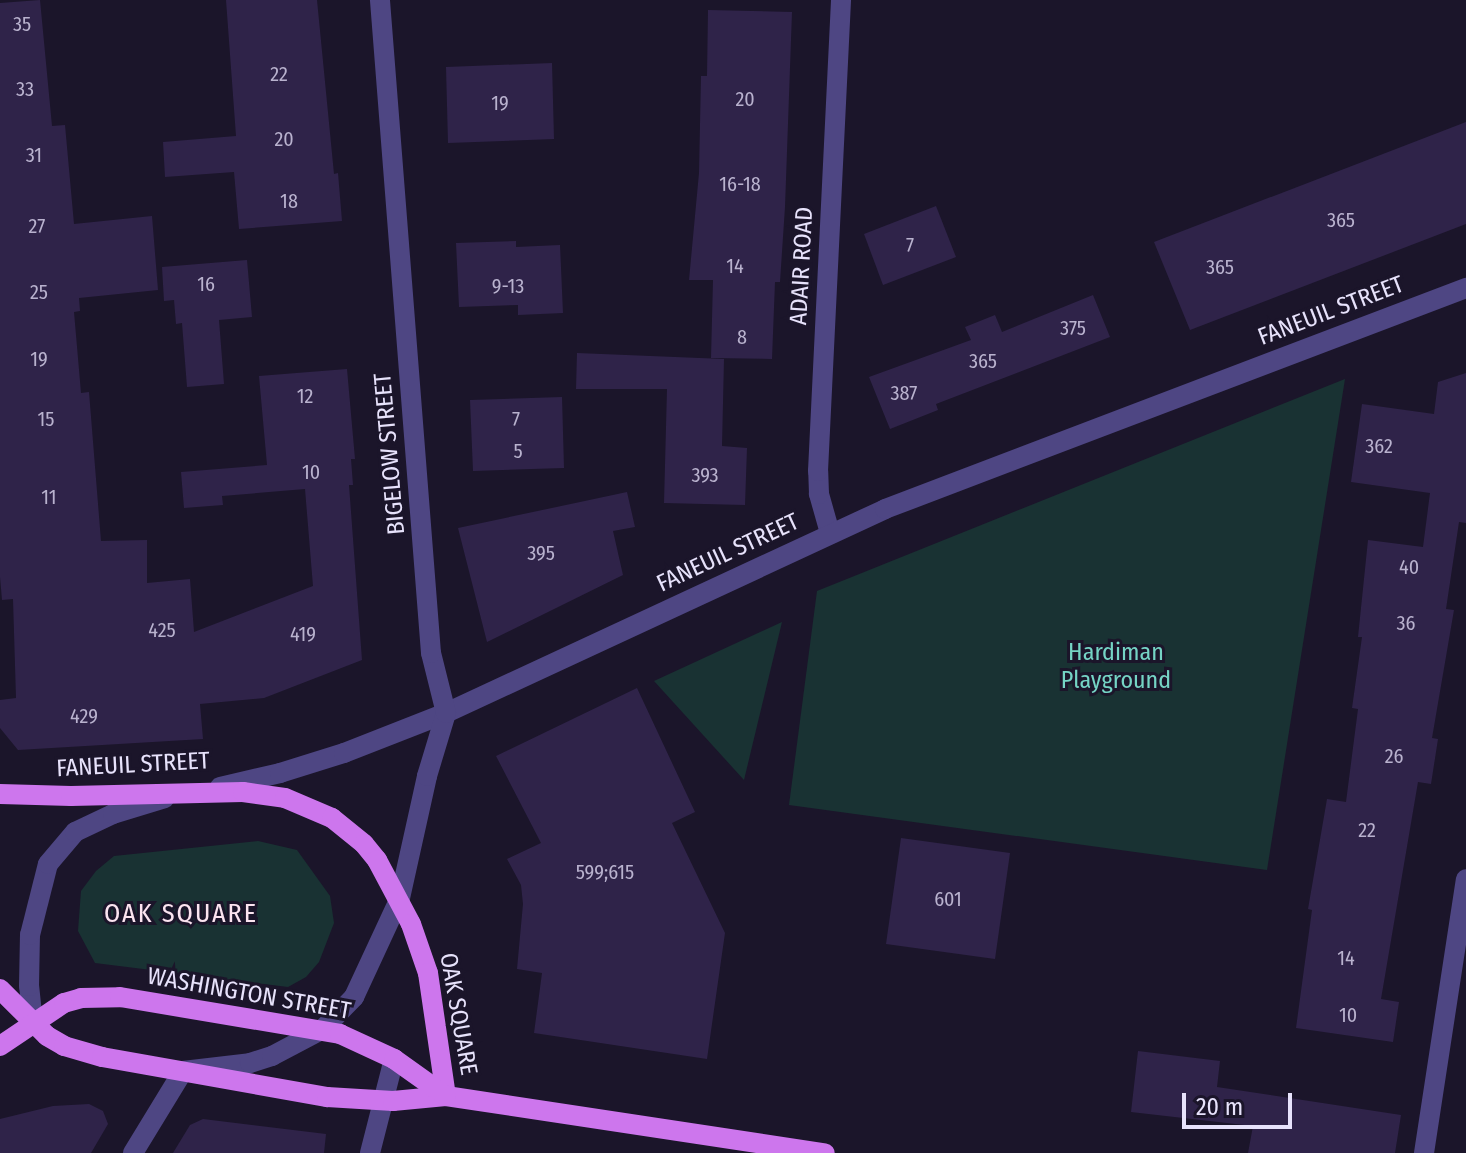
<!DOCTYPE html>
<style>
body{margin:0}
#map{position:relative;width:1466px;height:1153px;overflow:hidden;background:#1b152a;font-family:"Fira Sans Condensed",sans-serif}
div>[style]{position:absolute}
.green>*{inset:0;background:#193233}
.building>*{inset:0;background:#2f2349}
.minor>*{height:20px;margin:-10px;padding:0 10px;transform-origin:10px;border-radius:10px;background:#4e4683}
.major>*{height:20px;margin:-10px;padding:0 10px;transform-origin:10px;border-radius:10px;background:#cd76ed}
span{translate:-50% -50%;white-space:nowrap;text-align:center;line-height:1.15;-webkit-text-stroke:6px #1b152a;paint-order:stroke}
.number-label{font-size:20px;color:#b9b2ce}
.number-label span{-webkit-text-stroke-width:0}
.street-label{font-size:24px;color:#e7e2fb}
.park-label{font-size:24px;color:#75d4c5}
.neighbourhood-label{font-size:26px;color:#fbe4f0;letter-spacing:2px}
.scale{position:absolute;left:1182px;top:1093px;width:110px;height:36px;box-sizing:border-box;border:4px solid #e7e2fb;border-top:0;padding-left:10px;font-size:24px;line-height:28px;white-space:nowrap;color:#e7e2fb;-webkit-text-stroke:6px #1b152a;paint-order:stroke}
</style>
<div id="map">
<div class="green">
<div style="clip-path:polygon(1345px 379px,1267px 870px,789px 805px,817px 591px)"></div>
<div style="clip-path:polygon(782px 622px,744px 780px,654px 681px)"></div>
<div style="clip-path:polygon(258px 841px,297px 850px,330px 896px,334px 923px,319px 962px,306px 977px,288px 987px,95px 963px,78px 931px,81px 891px,96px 871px,114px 856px)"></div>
</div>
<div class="building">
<div style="clip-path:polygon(40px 0,52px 126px,65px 125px,74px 224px,152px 216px,158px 290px,79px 298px,80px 311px,74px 312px,81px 393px,89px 392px,101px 541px,147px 540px,147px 583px,190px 579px,194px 632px,313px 586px,305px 489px,222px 496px,223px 505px,184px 508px,181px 472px,267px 465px,259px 376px,347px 369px,355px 459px,351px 459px,353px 485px,349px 485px,362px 660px,264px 698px,200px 704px,203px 739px,18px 750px,0 728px,0 700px,16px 698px,13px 599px,2px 600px,0 577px,0 3px)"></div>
<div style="clip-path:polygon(226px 0,317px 0,334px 174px,338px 173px,342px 221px,239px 229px,234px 172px,165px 177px,163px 142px,236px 136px)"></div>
<div style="clip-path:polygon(708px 10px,792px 12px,785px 207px,780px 282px,775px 282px,772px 359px,711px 358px,713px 280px,689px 280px,699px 173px,701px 76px,707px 76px)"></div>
<div style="clip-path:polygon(552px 63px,554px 139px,448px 143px,446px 67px)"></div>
<div style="clip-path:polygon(1466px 122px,1466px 224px,1190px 330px,1154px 242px)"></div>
<div style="clip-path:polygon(936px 206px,956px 257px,883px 285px,864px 234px)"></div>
<div style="clip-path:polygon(516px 241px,516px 247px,560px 245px,563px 313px,518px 315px,518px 305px,459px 307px,456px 243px)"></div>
<div style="clip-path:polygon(247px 260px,252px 317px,219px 320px,224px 384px,187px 387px,182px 323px,176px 324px,174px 300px,164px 301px,162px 267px)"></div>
<div style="clip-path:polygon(1093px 295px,1110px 337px,936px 404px,938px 410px,890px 429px,869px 377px,971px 340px,965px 327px,995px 315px,1002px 332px)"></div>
<div style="clip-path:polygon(577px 353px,724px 359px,722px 446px,747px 448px,745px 505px,664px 503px,667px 389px,576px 389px)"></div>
<div style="clip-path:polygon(1466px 373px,1466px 523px,1459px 522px,1446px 609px,1454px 610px,1432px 738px,1438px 739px,1431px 784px,1418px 782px,1381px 999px,1399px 1002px,1393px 1042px,1296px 1028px,1312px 910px,1308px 909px,1327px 799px,1346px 802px,1358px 709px,1352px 708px,1362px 637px,1358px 637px,1368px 540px,1423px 547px,1430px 493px,1351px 482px,1362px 404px,1434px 414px,1438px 382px)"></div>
<div style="clip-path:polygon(562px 397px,564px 468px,473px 471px,470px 400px)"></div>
<div style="clip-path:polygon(627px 492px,635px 527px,613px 531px,623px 575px,487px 642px,458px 528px)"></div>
<div style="clip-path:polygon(637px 688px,695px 812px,672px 823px,725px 933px,707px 1059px,534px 1033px,542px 973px,517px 969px,523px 904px,521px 885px,507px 859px,541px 843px,496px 756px)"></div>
<div style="clip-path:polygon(901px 838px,1010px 853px,995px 959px,886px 944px)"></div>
<div style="clip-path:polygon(1138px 1051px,1220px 1061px,1217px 1087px,1401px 1115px,1395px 1153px,1248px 1153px,1253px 1126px,1131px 1112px)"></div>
<div style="clip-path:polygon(89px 1104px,103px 1111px,108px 1124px,91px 1153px,0 1153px,0 1119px,53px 1106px)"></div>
<div style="clip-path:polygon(203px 1119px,326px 1134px,324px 1153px,173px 1153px,190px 1125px)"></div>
</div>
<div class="minor">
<div style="left:830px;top:533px;width:41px;rotate:-105.8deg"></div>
<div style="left:819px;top:494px;width:23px;rotate:-92deg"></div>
<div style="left:818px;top:471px;width:472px;rotate:-87.2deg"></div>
<div style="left:220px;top:787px;width:62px;rotate:-13.1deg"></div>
<div style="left:280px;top:773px;width:67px;rotate:-17.4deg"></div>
<div style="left:344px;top:753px;width:110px;rotate:-21.4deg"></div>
<div style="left:446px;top:713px;width:484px;rotate:-24.9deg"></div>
<div style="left:885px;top:509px;width:622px;rotate:-20.83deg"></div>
<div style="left:33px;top:1023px;width:37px;rotate:-96deg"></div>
<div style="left:29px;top:986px;width:51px;rotate:-88.9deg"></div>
<div style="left:30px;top:935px;width:73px;rotate:-75.8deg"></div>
<div style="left:48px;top:864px;width:42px;rotate:-49.8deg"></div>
<div style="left:75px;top:832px;width:42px;rotate:-25.3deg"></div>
<div style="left:113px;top:814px;width:54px;rotate:-17.1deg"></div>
<div style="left:133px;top:1153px;width:96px;rotate:-58.6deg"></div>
<div style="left:183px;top:1071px;width:67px;rotate:-6.8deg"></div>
<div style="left:250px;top:1063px;width:23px;rotate:-18deg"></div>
<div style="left:272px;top:1056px;width:58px;rotate:-27.9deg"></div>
<div style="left:323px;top:1029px;width:45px;rotate:-45.9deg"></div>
<div style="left:354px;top:997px;width:109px;rotate:-65.1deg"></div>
<div style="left:400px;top:898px;width:125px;rotate:-77.5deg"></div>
<div style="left:427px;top:776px;width:66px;rotate:-73.2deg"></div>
<div style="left:446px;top:713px;width:62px;rotate:-104deg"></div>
<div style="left:431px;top:653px;width:655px;rotate:-94.47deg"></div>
<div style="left:370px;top:1153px;width:97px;rotate:-75.7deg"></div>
<div style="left:1424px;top:1153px;width:277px;rotate:-81.3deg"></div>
</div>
<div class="major">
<div style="left:0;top:794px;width:71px;rotate:1.6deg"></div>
<div style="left:71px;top:796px;width:172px;rotate:-1.3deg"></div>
<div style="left:243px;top:792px;width:42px;rotate:8.1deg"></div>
<div style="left:285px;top:798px;width:51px;rotate:23.1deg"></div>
<div style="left:332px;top:818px;width:41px;rotate:39.1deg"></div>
<div style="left:364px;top:844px;width:21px;rotate:51deg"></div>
<div style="left:377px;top:860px;width:72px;rotate:62deg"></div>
<div style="left:411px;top:924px;width:52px;rotate:70.9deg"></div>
<div style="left:428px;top:973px;width:124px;rotate:81.7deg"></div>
<div style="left:0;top:989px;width:66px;rotate:45deg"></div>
<div style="left:47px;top:1036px;width:20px;rotate:30deg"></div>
<div style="left:64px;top:1046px;width:40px;rotate:16deg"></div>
<div style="left:102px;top:1057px;width:229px;rotate:10.1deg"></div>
<div style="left:327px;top:1097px;width:66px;rotate:3.5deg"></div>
<div style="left:393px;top:1101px;width:53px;rotate:-5.4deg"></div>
<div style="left:446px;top:1096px;width:383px;rotate:8.6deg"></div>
<div style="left:0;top:1046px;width:77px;rotate:-33.9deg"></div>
<div style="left:64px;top:1003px;width:18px;rotate:-16deg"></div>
<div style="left:81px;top:998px;width:39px;rotate:-1deg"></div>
<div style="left:120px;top:997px;width:223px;rotate:9.5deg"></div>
<div style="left:340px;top:1034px;width:60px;rotate:24.8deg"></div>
<div style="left:394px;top:1059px;width:64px;rotate:35.4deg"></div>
</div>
<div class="number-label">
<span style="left:22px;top:24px">35</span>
<span style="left:279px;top:74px">22</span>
<span style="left:25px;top:89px">33</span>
<span style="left:745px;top:99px">20</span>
<span style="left:500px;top:103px">19</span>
<span style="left:284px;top:139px">20</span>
<span style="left:34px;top:155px">31</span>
<span style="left:740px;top:184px">16-18</span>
<span style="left:289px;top:201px">18</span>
<span style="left:1341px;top:220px">365</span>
<span style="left:37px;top:226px">27</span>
<span style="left:910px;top:245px">7</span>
<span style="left:735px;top:266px">14</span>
<span style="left:1220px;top:267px">365</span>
<span style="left:206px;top:284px">16</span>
<span style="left:508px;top:286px">9-13</span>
<span style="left:39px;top:292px">25</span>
<span style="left:1073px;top:328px">375</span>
<span style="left:742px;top:337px">8</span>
<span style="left:39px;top:359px">19</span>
<span style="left:983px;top:361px">365</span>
<span style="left:904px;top:393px">387</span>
<span style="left:305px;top:396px">12</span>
<span style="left:46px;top:419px">15</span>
<span style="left:516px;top:419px">7</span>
<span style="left:1379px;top:446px">362</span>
<span style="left:518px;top:451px">5</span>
<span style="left:311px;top:472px">10</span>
<span style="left:705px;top:475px">393</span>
<span style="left:49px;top:497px">11</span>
<span style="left:541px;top:553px">395</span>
<span style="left:1409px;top:567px">40</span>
<span style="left:1406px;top:623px">36</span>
<span style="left:162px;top:630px">425</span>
<span style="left:303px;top:634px">419</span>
<span style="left:84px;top:716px">429</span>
<span style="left:1394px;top:756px">26</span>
<span style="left:1367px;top:830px">22</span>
<span style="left:605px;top:872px">599;615</span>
<span style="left:948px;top:899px">601</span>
<span style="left:1346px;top:958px">14</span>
<span style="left:1348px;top:1015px">10</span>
</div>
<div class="street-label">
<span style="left:802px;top:266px;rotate:-87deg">ADAIR ROAD</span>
<span style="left:1331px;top:311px;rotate:-21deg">FANEUIL STREET</span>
<span style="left:390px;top:454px;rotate:-95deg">BIGELOW STREET</span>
<span style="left:728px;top:553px;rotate:-25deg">FANEUIL STREET</span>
<span style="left:133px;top:765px;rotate:-3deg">FANEUIL STREET</span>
<span style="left:249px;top:994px;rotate:10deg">WASHINGTON STREET</span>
<span style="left:458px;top:1014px;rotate:80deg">OAK SQUARE</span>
</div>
<div class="park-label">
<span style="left:1116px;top:667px">Hardiman<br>Playground</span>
</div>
<div class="neighbourhood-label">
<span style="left:181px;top:914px">OAK SQUARE</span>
</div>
<div class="scale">20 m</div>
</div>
